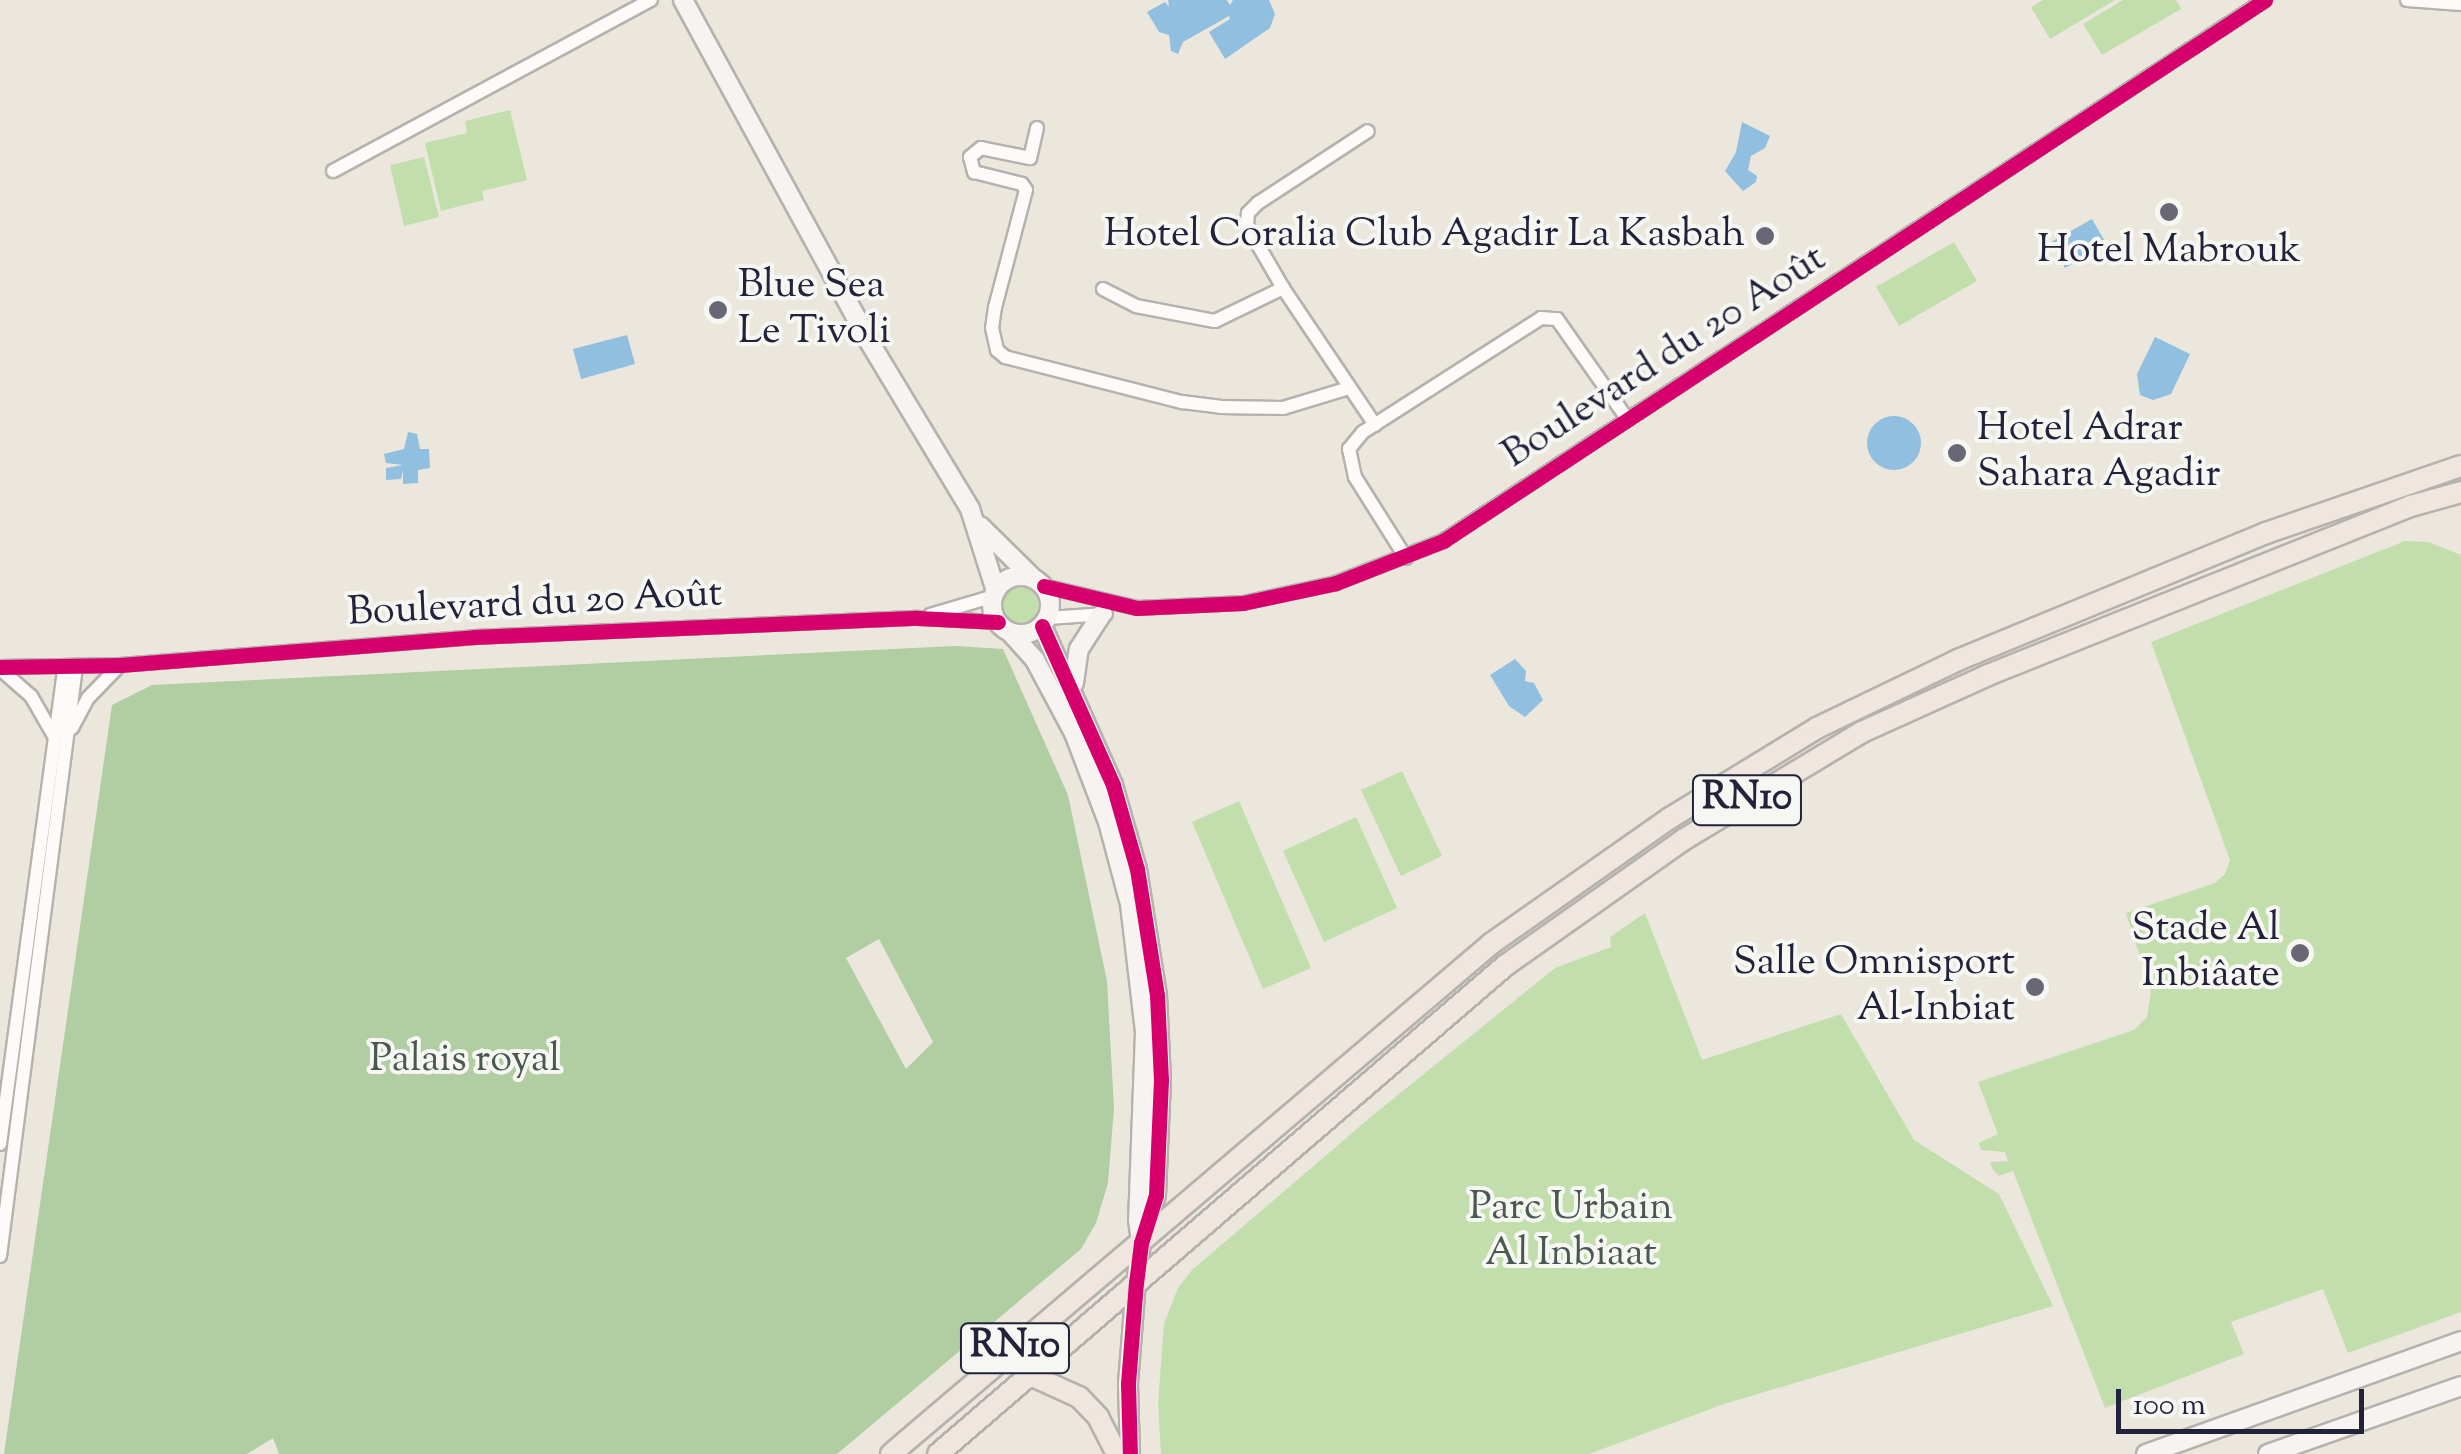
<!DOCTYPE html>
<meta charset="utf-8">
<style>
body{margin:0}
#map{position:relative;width:2461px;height:1454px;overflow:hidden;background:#ebe7dd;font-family:"Sorts Mill Goudy",serif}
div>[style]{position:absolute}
.green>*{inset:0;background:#c3dead}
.round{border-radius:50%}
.forest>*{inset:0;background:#b1cda2}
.water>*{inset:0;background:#91bfdf}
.roads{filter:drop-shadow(2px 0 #b5b2ae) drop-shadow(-2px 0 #b5b2ae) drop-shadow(0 2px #b5b2ae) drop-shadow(0 -2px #b5b2ae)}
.street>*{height:12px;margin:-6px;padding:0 6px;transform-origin:6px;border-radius:6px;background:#fcfbfa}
.secondary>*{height:18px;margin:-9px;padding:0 9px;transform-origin:9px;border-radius:9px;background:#f6f3f0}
.secondary>.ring{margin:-9px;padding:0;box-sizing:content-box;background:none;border:18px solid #f6f3f0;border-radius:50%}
.primary>*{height:20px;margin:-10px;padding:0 10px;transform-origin:10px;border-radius:10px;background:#eee6df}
.cycleway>*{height:15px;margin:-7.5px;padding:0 7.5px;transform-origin:7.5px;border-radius:7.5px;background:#d6006c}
.dots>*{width:28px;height:28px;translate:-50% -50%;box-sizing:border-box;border:5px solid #f6f6f2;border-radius:50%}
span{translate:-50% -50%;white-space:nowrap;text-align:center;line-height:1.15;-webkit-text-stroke:8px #f6f6f2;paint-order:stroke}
.shield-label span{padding:2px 8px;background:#f6f6f2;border:2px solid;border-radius:8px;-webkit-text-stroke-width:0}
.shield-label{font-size:38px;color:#22223b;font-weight:700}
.poi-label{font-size:40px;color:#22223b}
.right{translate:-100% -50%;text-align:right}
.left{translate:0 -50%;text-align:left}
.street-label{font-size:40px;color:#22223b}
.park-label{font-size:40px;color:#495851}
.scale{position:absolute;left:2116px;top:1389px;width:248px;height:45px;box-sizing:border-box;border:5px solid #22223b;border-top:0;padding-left:12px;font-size:30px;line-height:35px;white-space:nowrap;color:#22223b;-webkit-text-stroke:8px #f6f6f2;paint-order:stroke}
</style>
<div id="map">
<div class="green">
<div style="clip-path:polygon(2043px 0,2115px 0,2050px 39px,2031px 7px)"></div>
<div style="clip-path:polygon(2123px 0,2176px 0,2181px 9px,2102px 55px,2083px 24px)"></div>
<div style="clip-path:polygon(510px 110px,527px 180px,482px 191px,484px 200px,441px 211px,425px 143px,467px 133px,465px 121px)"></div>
<div style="clip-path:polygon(424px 157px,439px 217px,404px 226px,390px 165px)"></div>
<div style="clip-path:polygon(1954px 242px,1977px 281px,1899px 326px,1876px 287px)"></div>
<div style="clip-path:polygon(2405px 541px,2429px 542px,2461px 555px,2461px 1312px,2348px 1353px,2323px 1289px,2231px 1322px,2244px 1354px,2105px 1408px,2013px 1171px,1999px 1176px,1993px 1170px,1990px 1162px,2008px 1161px,2005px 1152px,1981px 1150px,1979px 1143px,1998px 1134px,1978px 1082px,2134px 1030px,2147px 1017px,2151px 992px,2126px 913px,2215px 883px,2225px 874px,2230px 860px,2151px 642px)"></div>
<div class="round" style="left:1002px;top:587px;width:36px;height:36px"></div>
<div style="clip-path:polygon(1402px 771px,1442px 856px,1401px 876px,1361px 790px)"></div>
<div style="clip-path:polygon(1239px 801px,1311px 968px,1263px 989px,1192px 822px)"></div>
<div style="clip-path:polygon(1356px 817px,1397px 908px,1324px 942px,1283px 851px)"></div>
<div style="clip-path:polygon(1645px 913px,1702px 1060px,1841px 1014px,1914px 1140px,1999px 1194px,2053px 1306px,1724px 1404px,1589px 1454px,1161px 1454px,1158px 1403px,1164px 1324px,1178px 1288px,1192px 1270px,1373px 1115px,1555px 968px,1611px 947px,1610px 937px)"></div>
</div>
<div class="forest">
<div style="clip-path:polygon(evenodd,955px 646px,1003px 649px,1068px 795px,1107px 981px,1114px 1108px,1108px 1183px,1096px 1223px,1081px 1249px,837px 1454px,279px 1454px,273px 1438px,247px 1454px,4px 1454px,112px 705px,152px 685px,955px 646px,879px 939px,933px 1042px,906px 1069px,846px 958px,879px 939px)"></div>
</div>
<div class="water">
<div style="clip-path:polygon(1168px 0,1227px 0,1230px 5px,1233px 0,1269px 0,1275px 14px,1270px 28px,1225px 59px,1209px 32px,1230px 19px,1229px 16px,1183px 42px,1178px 54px,1171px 51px,1169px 35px,1159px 32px,1147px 12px,1165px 2px,1169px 7px)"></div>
<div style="clip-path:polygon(1742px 122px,1770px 136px,1765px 148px,1751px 156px,1748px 170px,1757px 176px,1756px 182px,1743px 191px,1725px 171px,1736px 152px)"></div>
<div style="clip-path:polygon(2092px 219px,2107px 245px,2065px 268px,2051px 242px)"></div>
<div style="clip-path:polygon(627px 335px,635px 364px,581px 379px,573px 349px)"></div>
<div style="clip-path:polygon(2155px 337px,2190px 354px,2171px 394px,2153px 400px,2140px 395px,2137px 374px)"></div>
<div class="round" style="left:1867px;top:416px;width:54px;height:54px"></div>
<div style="clip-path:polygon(408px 432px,417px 434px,420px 449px,429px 449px,430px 468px,418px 470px,418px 483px,403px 484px,403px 470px,401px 479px,386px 480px,386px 468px,403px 465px,386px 463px,384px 454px,404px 449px)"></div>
<div style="clip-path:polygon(1515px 659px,1526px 671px,1525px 681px,1534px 683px,1543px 700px,1525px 717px,1509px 706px,1490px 675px)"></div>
</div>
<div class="roads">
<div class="street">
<div style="left:2407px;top:0;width:54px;rotate:4.2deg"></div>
<div style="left:1037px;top:128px;width:31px;rotate:103deg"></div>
<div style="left:1030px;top:158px;width:50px;rotate:-168.5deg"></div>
<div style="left:981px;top:148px;width:14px;rotate:141deg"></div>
<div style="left:970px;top:157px;width:16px;rotate:75deg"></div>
<div style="left:974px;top:172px;width:49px;rotate:14deg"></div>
<div style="left:1022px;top:184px;width:7px;rotate:56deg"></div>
<div style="left:1026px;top:190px;width:121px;rotate:104.8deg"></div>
<div style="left:995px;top:307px;width:21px;rotate:98deg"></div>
<div style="left:992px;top:328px;width:23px;rotate:77deg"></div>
<div style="left:997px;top:350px;width:11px;rotate:41deg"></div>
<div style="left:1005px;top:357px;width:183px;rotate:14.3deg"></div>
<div style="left:1182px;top:402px;width:38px;rotate:7deg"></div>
<div style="left:1220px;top:407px;width:63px;rotate:0.9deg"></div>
<div style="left:1283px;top:408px;width:69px;rotate:-16.9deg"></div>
<div style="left:333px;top:171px;width:361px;rotate:-28.3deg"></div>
<div style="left:1283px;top:288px;width:72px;rotate:-120.1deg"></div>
<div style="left:1247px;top:226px;width:13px;rotate:-86deg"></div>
<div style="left:1248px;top:213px;width:14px;rotate:-45deg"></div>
<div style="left:1258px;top:203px;width:131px;rotate:-33.2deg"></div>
<div style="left:1103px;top:289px;width:37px;rotate:27deg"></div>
<div style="left:1136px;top:306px;width:80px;rotate:10.8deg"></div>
<div style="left:1215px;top:321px;width:76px;rotate:-25.9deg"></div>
<div style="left:1283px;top:288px;width:165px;rotate:56.1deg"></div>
<div style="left:1406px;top:558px;width:96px;rotate:-122.2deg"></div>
<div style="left:1355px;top:477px;width:29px;rotate:-102deg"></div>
<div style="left:1349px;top:449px;width:22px;rotate:-51deg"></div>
<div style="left:1363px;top:432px;width:211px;rotate:-32.6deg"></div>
<div style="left:1541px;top:318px;width:16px;rotate:4deg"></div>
<div style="left:1557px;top:319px;width:123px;rotate:54.9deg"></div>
<div style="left:1044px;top:586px;width:96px;rotate:13.3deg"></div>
<div style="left:1137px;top:608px;width:106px;rotate:-2.7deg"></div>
<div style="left:1243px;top:603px;width:95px;rotate:-12.1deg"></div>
<div style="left:1336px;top:583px;width:115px;rotate:-21.4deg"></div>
<div style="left:1443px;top:541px;width:984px;rotate:-33.35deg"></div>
<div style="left:930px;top:615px;width:67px;rotate:-16.5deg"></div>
<div style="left:1048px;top:618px;width:58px;rotate:-3.9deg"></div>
<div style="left:0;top:667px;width:120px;rotate:-1deg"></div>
<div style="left:120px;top:665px;width:355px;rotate:-4.5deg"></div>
<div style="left:474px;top:637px;width:444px;rotate:-2.5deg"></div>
<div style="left:918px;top:618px;width:80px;rotate:2.9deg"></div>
<div style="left:0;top:669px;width:41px;rotate:41.1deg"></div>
<div style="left:31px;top:696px;width:46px;rotate:60.1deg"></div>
<div style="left:72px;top:728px;width:34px;rotate:-62deg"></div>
<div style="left:88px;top:698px;width:46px;rotate:-45.9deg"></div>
<div style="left:0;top:1144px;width:480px;rotate:-82.3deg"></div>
<div style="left:0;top:1256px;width:594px;rotate:-82.65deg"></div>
</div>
<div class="secondary">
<div style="left:683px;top:0;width:385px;rotate:61.4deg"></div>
<div style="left:867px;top:338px;width:200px;rotate:58.9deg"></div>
<div style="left:970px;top:509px;width:86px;rotate:72.4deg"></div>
<div style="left:980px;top:526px;width:74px;rotate:44.5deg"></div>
<div class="ring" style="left:992px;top:576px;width:40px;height:40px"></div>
<div style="left:1042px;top:626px;width:174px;rotate:65.9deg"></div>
<div style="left:1113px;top:785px;width:87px;rotate:74.1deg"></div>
<div style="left:1137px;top:869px;width:128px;rotate:81deg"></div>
<div style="left:1157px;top:995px;width:85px;rotate:87.3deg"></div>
<div style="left:1161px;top:1080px;width:115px;rotate:92.5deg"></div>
<div style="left:1156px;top:1195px;width:50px;rotate:107.4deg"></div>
<div style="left:1141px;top:1243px;width:39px;rotate:97deg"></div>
<div style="left:1136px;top:1282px;width:102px;rotate:94.5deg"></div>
<div style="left:1128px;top:1384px;width:70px;rotate:88.4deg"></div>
<div style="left:1010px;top:632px;width:38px;rotate:48deg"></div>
<div style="left:1035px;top:660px;width:83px;rotate:61.9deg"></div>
<div style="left:1074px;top:733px;width:95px;rotate:69.1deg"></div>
<div style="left:1108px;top:822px;width:85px;rotate:75deg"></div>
<div style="left:1130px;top:904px;width:129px;rotate:83.3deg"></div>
<div style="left:1145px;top:1032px;width:188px;rotate:92.1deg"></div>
<div style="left:1138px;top:1220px;width:22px;rotate:82deg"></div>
<div style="left:1074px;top:683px;width:34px;rotate:-82deg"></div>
<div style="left:1079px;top:649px;width:40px;rotate:-57.1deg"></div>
<div style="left:2146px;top:1454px;width:335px;rotate:-19.7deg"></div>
<div style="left:2268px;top:1454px;width:205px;rotate:-19.4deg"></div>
</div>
<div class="primary">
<div style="left:1028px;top:1374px;width:56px;rotate:24.3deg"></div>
<div style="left:1079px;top:1397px;width:28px;rotate:46deg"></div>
<div style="left:1098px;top:1417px;width:42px;rotate:62.8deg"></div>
<div style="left:891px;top:1454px;width:789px;rotate:-40.37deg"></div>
<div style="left:1492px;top:943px;width:218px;rotate:-35.1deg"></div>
<div style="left:1670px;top:818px;width:172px;rotate:-31.5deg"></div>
<div style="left:1817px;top:728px;width:157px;rotate:-25.7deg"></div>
<div style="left:1958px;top:660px;width:333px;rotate:-22.4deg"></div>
<div style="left:2266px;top:533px;width:206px;rotate:-19deg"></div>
<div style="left:938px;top:1454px;width:749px;rotate:-40.73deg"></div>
<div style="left:1506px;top:965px;width:217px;rotate:-35.2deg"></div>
<div style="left:1683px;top:840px;width:209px;rotate:-31.1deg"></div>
<div style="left:1862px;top:732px;width:138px;rotate:-24.3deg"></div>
<div style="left:1988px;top:675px;width:456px;rotate:-21.8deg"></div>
<div style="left:2411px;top:506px;width:52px;rotate:-15.6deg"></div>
</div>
</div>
<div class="cycleway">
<div style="left:1044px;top:586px;width:96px;rotate:13.3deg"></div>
<div style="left:1137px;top:608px;width:106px;rotate:-2.7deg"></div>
<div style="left:1243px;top:603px;width:95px;rotate:-12.1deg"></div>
<div style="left:1336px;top:583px;width:115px;rotate:-21.4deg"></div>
<div style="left:1443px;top:541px;width:984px;rotate:-33.35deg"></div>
<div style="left:1042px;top:626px;width:174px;rotate:65.9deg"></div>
<div style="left:1113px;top:785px;width:87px;rotate:74.1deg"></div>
<div style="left:1137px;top:869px;width:128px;rotate:81deg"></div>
<div style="left:1157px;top:995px;width:85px;rotate:87.3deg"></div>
<div style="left:1161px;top:1080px;width:115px;rotate:92.5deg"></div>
<div style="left:1156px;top:1195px;width:50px;rotate:107.4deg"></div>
<div style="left:1141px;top:1243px;width:39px;rotate:97deg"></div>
<div style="left:1136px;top:1282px;width:102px;rotate:94.5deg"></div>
<div style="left:1128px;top:1384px;width:70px;rotate:88.4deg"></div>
<div style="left:0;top:667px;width:120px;rotate:-1deg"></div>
<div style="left:120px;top:665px;width:355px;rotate:-4.5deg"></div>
<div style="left:474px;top:637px;width:444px;rotate:-2.5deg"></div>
<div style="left:918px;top:618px;width:80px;rotate:2.9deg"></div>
</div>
<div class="dots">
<div style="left:2169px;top:212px;background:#686774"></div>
<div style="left:1765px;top:236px;background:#686774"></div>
<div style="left:718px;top:310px;background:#686774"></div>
<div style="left:1957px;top:453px;background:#686774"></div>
<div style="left:2300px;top:953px;background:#686774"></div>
<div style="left:2035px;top:987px;background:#686774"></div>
</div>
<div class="shield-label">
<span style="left:1747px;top:800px">RN10</span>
<span style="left:1015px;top:1348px">RN10</span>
</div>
<div class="poi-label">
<span class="right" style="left:1745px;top:236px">Hotel Coralia Club Agadir La Kasbah</span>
<span style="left:2169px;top:252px">Hotel Mabrouk</span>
<span class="left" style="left:738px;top:310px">Blue Sea<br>Le Tivoli</span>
<span class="left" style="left:1977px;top:453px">Hotel Adrar<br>Sahara Agadir</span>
<span class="right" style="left:2280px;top:953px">Stade Al<br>Inbiâate</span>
<span class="right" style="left:2015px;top:987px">Salle Omnisport<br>Al-Inbiat</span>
</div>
<div class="street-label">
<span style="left:1665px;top:358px;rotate:-33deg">Boulevard du 20 Août</span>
<span style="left:535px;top:605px;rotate:-3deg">Boulevard du 20 Août</span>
</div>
<div class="park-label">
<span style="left:465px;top:1061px">Palais royal</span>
<span style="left:1571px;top:1232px">Parc Urbain<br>Al Inbiaat</span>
</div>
<div class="scale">100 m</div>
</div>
